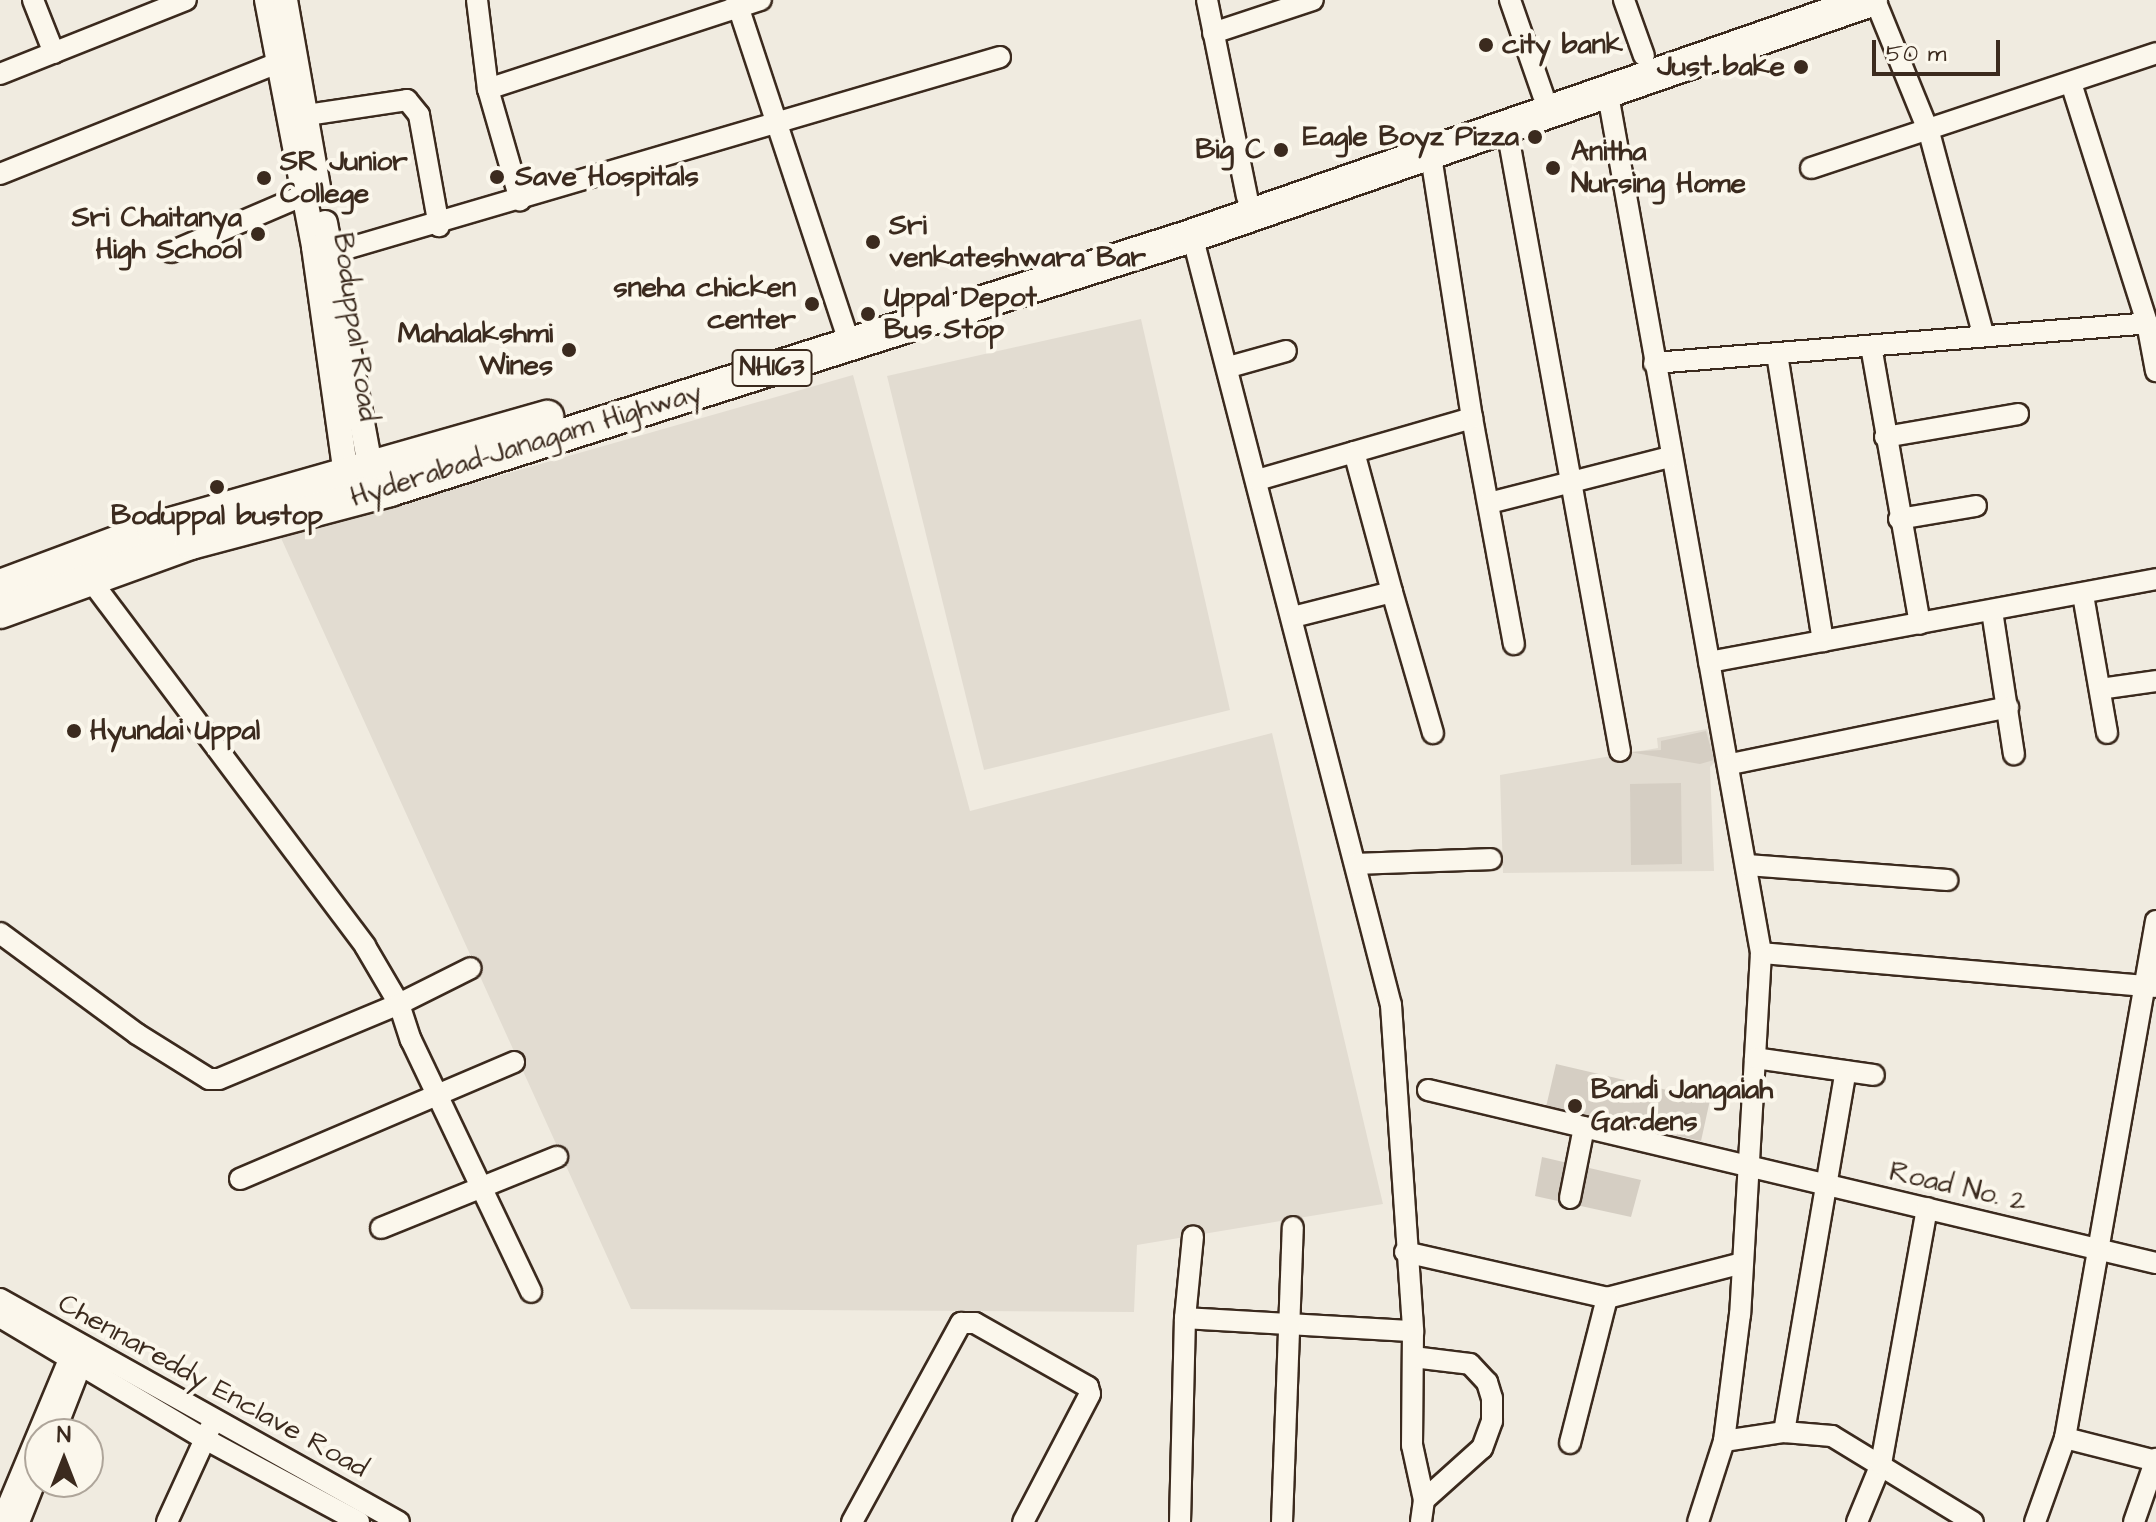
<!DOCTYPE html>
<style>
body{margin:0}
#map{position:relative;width:2156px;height:1522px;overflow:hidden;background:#f0ebe0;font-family:"Architects Daughter",sans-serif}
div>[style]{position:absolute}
.built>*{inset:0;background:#e2dcd1}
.green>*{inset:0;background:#d5cec3}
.roads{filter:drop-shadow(2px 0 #3b2a1e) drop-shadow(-2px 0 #3b2a1e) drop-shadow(0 2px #3b2a1e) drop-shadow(0 -2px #3b2a1e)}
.minor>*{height:20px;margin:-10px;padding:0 10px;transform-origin:10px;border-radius:10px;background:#fbf7ec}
.tertiary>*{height:24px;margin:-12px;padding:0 12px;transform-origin:12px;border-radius:12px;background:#fbf7ec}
.trunk>*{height:32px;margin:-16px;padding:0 16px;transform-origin:16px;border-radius:16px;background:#fbf7ec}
.dots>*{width:22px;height:22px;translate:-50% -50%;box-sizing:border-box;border:4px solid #fbf7ec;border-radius:50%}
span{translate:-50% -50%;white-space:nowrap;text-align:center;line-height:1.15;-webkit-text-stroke:8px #fbf7ec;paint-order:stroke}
.shield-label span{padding:2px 6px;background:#fbf7ec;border:2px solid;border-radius:6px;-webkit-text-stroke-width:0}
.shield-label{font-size:26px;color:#3b2a1e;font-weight:700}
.poi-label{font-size:28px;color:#3b2a1e;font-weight:700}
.left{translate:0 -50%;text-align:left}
.right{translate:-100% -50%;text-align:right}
.street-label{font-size:28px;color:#3b2a1e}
.north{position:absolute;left:24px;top:1418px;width:80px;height:80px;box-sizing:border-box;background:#fbf7ec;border:2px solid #aea59a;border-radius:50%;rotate:0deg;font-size:22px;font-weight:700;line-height:32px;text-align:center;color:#3b2a1e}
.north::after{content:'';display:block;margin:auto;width:28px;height:36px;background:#3b2a1e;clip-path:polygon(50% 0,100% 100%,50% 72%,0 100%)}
.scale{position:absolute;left:1872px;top:40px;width:128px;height:36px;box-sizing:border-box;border:4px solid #3b2a1e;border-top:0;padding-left:10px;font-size:24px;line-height:28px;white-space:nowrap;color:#3b2a1e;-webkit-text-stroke:6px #fbf7ec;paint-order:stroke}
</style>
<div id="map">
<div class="built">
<div style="clip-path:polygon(1141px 319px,1230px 710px,984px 770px,887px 376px)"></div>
<div style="clip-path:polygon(853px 375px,970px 811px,1272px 733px,1383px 1204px,1137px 1245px,1134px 1312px,631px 1309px,281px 538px)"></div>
<div style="clip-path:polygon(1707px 729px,1717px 760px,1710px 767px,1714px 871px,1503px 873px,1500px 775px,1658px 748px,1657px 738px)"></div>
</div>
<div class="green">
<div style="clip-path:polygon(1706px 731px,1714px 760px,1700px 764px,1629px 752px,1661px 750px,1661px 741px)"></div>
<div style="clip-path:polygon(1681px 783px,1682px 864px,1631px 865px,1630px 784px)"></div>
<div style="clip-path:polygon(1556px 1064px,1710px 1100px,1701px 1141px,1546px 1107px)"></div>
<div style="clip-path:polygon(1542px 1157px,1641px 1180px,1631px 1217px,1535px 1196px)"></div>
</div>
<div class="roads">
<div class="minor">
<div style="left:33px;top:0;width:57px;rotate:68.4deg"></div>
<div style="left:477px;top:0;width:90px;rotate:83deg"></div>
<div style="left:488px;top:89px;width:116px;rotate:73.9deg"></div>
<div style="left:736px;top:0;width:347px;rotate:71.7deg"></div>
<div style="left:1207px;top:0;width:201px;rotate:78.5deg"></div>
<div style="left:1510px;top:0;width:101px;rotate:70.8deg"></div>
<div style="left:1624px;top:0;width:59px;rotate:70.3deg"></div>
<div style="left:1875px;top:0;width:143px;rotate:67.8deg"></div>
<div style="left:1929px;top:132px;width:208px;rotate:75deg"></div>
<div style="left:1213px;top:33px;width:105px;rotate:-18.3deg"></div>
<div style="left:0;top:74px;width:200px;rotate:-21.7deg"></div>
<div style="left:2071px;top:83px;width:252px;rotate:72.4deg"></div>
<div style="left:2147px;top:323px;width:49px;rotate:79.4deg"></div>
<div style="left:488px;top:89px;width:287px;rotate:-18.1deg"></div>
<div style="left:1607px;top:89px;width:878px;rotate:79.89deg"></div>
<div style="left:1761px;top:953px;width:362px;rotate:93.3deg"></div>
<div style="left:1740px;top:1314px;width:128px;rotate:97.2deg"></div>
<div style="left:1724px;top:1441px;width:85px;rotate:107.8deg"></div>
<div style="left:307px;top:115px;width:101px;rotate:-8.5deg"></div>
<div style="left:407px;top:100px;width:19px;rotate:51deg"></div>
<div style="left:419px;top:115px;width:113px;rotate:79.8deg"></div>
<div style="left:1506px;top:124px;width:637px;rotate:79.7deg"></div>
<div style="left:1811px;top:168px;width:364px;rotate:-18.4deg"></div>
<div style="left:0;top:174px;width:299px;rotate:-21.8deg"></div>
<div style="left:1192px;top:235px;width:795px;rotate:75.51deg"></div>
<div style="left:1391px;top:1005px;width:327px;rotate:86.1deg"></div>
<div style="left:171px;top:252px;width:145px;rotate:-23.2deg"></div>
<div style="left:332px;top:253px;width:696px;rotate:-16.35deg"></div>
<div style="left:1871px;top:346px;width:282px;rotate:80deg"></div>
<div style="left:1777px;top:354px;width:291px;rotate:80.9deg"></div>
<div style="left:1654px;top:363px;width:495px;rotate:-4.6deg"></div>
<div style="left:1229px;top:367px;width:59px;rotate:-15.7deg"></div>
<div style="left:1472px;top:418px;width:230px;rotate:79.5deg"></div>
<div style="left:1885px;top:437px;width:135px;rotate:-9.8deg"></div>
<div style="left:1354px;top:452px;width:145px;rotate:74.8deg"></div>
<div style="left:1257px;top:480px;width:224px;rotate:-16.1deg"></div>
<div style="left:1472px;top:418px;width:270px;rotate:-98.9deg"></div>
<div style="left:1489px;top:503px;width:187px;rotate:-14.3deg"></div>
<div style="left:1899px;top:519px;width:78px;rotate:-9.6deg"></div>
<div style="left:89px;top:578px;width:460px;rotate:53.1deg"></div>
<div style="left:365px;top:946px;width:67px;rotate:59.6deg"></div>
<div style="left:399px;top:1004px;width:38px;rotate:72deg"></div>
<div style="left:411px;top:1040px;width:279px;rotate:64.5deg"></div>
<div style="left:2083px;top:595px;width:140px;rotate:80.1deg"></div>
<div style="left:1992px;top:611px;width:145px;rotate:81.3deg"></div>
<div style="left:1293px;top:617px;width:102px;rotate:-14.2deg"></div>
<div style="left:1392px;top:592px;width:147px;rotate:73.8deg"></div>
<div style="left:1709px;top:662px;width:455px;rotate:-10.5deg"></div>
<div style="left:2100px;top:689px;width:57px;rotate:-8.1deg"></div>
<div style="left:1731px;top:764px;width:283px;rotate:-11.6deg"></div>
<div style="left:1357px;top:864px;width:134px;rotate:-2.1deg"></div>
<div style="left:1747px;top:865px;width:201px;rotate:4.3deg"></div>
<div style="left:0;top:933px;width:170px;rotate:36.4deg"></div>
<div style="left:137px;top:1034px;width:85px;rotate:32deg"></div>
<div style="left:209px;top:1079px;width:10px"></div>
<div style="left:219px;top:1079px;width:195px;rotate:-22.6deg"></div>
<div style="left:399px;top:1004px;width:80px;rotate:-26.6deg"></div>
<div style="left:1761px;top:953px;width:396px;rotate:4.9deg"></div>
<div style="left:1755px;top:1058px;width:120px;rotate:8.1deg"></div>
<div style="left:1428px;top:1090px;width:748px;rotate:13.37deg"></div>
<div style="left:240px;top:1179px;width:298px;rotate:-23.1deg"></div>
<div style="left:1570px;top:1198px;width:72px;rotate:-78.8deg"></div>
<div style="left:381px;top:1228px;width:190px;rotate:-22deg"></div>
<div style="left:1405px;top:1252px;width:207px;rotate:12.8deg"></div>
<div style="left:1607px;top:1298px;width:139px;rotate:-14.5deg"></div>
<div style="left:0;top:1299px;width:457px;rotate:29.2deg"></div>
<div style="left:0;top:1317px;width:239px;rotate:30.8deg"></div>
<div style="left:205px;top:1439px;width:175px;rotate:28.3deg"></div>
<div style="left:1185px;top:1318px;width:228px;rotate:3.3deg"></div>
<div style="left:1413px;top:1331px;width:114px;rotate:90.5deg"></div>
<div style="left:1412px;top:1445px;width:56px;rotate:77.7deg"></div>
<div style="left:1424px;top:1500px;width:22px;rotate:98deg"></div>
<div style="left:1413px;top:1357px;width:57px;rotate:7deg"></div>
<div style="left:1470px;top:1364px;width:25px;rotate:47deg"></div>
<div style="left:1487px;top:1382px;width:17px;rotate:73deg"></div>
<div style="left:1492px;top:1398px;width:23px;rotate:90deg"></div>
<div style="left:1492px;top:1421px;width:29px;rotate:110deg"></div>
<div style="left:1482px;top:1448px;width:78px;rotate:138.1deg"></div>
<div style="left:1784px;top:1432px;width:366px;rotate:-80.3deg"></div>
<div style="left:54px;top:1434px;width:63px;rotate:-68.7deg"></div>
<div style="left:2065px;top:1438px;width:94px;rotate:14.2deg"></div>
<div style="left:1724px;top:1441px;width:61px;rotate:-8.5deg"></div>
<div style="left:1784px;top:1432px;width:48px;rotate:4.8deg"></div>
<div style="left:1832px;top:1436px;width:165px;rotate:31.4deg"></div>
<div style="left:1570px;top:1443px;width:150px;rotate:-75.7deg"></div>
<div style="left:1px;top:1522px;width:192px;rotate:-67.3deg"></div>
<div style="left:19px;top:1522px;width:57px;rotate:-68.4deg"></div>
<div style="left:167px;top:1522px;width:103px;rotate:-65.4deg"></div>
<div style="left:852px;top:1522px;width:227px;rotate:-61.3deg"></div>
<div style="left:961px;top:1323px;width:14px"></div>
<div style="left:975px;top:1323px;width:130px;rotate:29.5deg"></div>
<div style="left:1088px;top:1387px;width:7px;rotate:74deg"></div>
<div style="left:1090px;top:1394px;width:144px;rotate:117.6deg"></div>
<div style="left:1180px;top:1522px;width:204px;rotate:-88.6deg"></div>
<div style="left:1185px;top:1318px;width:82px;rotate:-84.4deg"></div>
<div style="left:1282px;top:1522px;width:295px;rotate:-87.9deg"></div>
<div style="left:1857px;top:1522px;width:63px;rotate:-67.5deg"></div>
<div style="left:1881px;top:1464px;width:260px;rotate:-79.8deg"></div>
<div style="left:2035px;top:1522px;width:89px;rotate:-70.3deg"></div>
<div style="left:2065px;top:1438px;width:525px;rotate:-80.02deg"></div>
<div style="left:2134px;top:1522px;width:67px;rotate:-70.8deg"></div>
</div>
<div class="tertiary">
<div style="left:267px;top:0;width:251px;rotate:79.2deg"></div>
<div style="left:314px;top:247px;width:230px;rotate:82deg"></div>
<div style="left:285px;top:0;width:190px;rotate:80deg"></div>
<div style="left:325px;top:223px;width:251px;rotate:79.5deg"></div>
</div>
<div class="trunk">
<div style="left:0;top:586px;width:163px;rotate:-20.4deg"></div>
<div style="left:153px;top:529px;width:410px;rotate:-15.9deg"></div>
<div style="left:0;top:612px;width:203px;rotate:-19.9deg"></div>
<div style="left:191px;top:543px;width:206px;rotate:-14.9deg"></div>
<div style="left:390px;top:490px;width:834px;rotate:-17.59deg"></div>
<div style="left:1185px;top:238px;width:726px;rotate:-19.13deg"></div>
</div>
</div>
<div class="dots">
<div style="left:1486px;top:45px;background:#3b2a1e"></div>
<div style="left:1801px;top:67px;background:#3b2a1e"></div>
<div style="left:1535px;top:137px;background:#3b2a1e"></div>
<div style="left:1281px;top:150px;background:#3b2a1e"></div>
<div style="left:1553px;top:168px;background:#3b2a1e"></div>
<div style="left:497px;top:177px;background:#3b2a1e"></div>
<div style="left:264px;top:178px;background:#3b2a1e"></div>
<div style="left:258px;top:234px;background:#3b2a1e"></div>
<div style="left:873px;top:242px;background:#3b2a1e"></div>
<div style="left:812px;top:304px;background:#3b2a1e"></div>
<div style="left:868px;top:314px;background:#3b2a1e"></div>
<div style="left:569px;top:350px;background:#3b2a1e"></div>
<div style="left:217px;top:487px;background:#3b2a1e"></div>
<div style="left:74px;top:731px;background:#3b2a1e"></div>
<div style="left:1575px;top:1106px;background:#3b2a1e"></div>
</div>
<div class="shield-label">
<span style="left:772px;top:368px">NH163</span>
</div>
<div class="poi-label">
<span class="left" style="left:1502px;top:45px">city bank</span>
<span class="right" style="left:1785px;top:67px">Just bake</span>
<span class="right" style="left:1519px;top:137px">Eagle Boyz Pizza</span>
<span class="right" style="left:1265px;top:150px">Big C</span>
<span class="left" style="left:1571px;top:168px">Anitha<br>Nursing Home</span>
<span class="left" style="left:280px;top:178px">SR Junior<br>College</span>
<span class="left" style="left:515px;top:177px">Save Hospitals</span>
<span class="right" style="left:242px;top:234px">Sri Chaitanya<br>High School</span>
<span class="left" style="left:889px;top:242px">Sri<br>venkateshwara Bar</span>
<span class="right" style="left:796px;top:304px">sneha chicken<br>center</span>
<span class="left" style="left:884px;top:314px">Uppal Depot<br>Bus Stop</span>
<span class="right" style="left:553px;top:350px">Mahalakshmi<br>Wines</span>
<span style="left:217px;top:516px">Boduppal bustop</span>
<span class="left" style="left:90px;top:731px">Hyundai Uppal</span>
<span class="left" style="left:1591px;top:1106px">Bandi Jangaiah<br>Gardens</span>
</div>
<div class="street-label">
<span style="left:355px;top:327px;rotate:82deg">Boduppal Road</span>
<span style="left:526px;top:445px;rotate:-17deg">Hyderabad-Janagam Highway</span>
<span style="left:1958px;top:1187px;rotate:13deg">Road No. 2</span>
<span style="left:213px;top:1386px;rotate:29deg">Chennareddy Enclave Road</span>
</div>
<div class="north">N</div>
<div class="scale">50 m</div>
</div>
